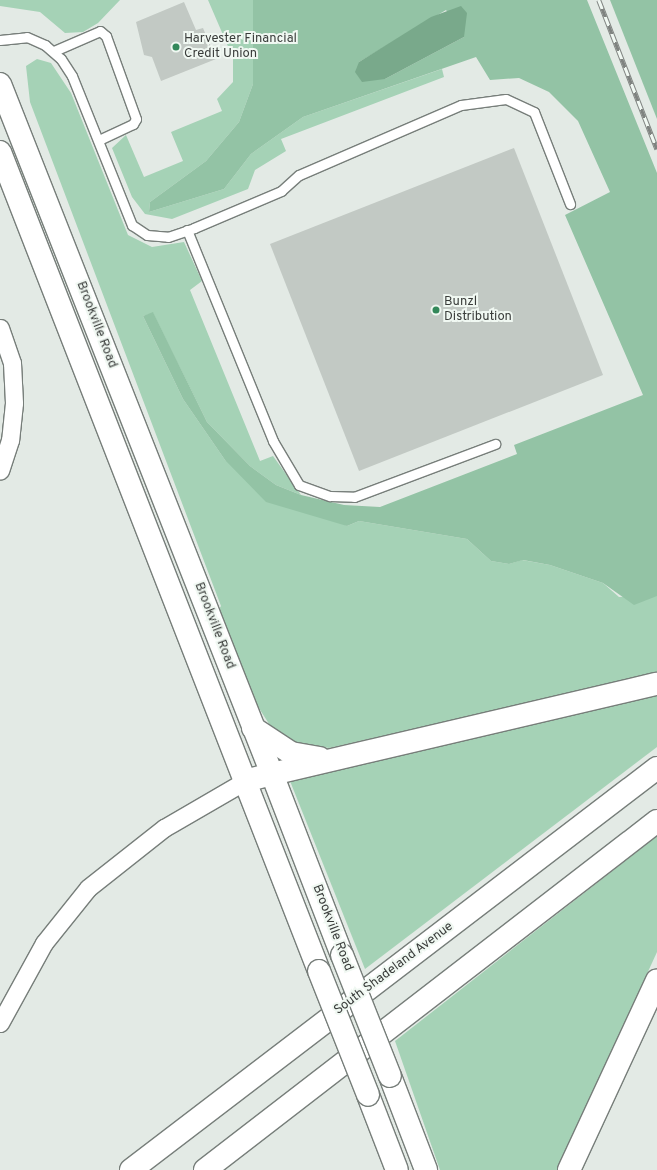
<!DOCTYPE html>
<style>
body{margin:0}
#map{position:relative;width:657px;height:1170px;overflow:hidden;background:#e3eae5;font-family:Overpass,sans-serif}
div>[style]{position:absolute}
.green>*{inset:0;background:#a5d2b6}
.forest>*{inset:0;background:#93c3a5}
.water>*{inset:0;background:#79a98b}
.building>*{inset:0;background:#c2c9c4}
.roads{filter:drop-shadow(1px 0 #777e7a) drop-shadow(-1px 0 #777e7a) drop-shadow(0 1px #777e7a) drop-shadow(0 -1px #777e7a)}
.service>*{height:9px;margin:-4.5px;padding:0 4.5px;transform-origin:4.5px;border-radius:4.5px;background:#fff}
.minor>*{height:17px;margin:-8.5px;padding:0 8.5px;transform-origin:8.5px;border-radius:8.5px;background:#fff}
.secondary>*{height:22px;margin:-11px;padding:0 11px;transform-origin:11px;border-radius:11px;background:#fff}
.primary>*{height:22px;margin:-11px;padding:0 11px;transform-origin:11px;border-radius:11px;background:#fff}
.motorway>*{height:22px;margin:-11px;padding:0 11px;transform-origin:11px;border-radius:11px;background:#fff}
.rail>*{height:4.5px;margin-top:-2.25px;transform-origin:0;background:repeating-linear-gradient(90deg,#f0f8f2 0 9px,#7f8380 0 18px);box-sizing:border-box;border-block:1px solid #7f8380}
.bridges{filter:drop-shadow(1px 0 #777e7a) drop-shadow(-1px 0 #777e7a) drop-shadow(0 1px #777e7a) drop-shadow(0 -1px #777e7a)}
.primary-bridge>*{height:22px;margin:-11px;padding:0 11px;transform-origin:11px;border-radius:11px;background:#fff}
.dots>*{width:11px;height:11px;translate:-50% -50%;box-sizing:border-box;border:2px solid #f0f8f2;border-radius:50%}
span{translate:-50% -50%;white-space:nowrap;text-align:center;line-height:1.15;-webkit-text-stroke:4px #f0f8f2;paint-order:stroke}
.poi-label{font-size:13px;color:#393c3a}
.left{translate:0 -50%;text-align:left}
.street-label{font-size:13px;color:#393c3a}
</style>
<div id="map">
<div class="green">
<div style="clip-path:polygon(0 0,120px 0,98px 23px,83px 32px,65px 33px,40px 12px,0 6px)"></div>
<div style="clip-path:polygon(208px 0,253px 0,253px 84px,239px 122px,206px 161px,150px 202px,149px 212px,224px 189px,251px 154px,303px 117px,442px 69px,444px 77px,281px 139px,286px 151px,255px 170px,248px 189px,172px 219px,145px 214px,132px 197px,112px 148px,126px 135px,144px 177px,183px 161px,171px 132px,222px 111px,217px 99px,233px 82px,233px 58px)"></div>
<div style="clip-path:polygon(37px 59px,51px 63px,71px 93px,128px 235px,152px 247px,184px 242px,202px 281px,190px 290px,260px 461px,273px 456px,301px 495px,276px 485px,250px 466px,207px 422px,153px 313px,143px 316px,183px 399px,225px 460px,347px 526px,359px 521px,467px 539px,491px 561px,509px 564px,522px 560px,550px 565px,603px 583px,619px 597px,657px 596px,657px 674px,329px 748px,291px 741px,271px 727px,257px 705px,218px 611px,221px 606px,30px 102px,26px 66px)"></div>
<div style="clip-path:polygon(657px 688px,657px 747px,365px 969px,290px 781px,312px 772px)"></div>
<div style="clip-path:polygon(657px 836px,657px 952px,557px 1170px,440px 1170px,395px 1041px)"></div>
</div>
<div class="forest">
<div style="clip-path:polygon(evenodd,253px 0,587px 0,657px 173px,657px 596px,634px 605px,603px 583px,550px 565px,523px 560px,509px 564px,491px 561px,467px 539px,359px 521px,347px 526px,266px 502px,225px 460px,183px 399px,143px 316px,153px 312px,207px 422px,250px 466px,276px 485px,301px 495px,344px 505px,380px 507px,517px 454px,514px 445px,643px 395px,565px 215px,610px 192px,578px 121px,549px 92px,519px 78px,490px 80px,476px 57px,303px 117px,251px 154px,224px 189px,149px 212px,150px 202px,206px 161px,239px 122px,253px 84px,253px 0,446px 10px,464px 37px,385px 79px,359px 62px,446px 10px)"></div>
<div style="clip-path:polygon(610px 0,657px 0,657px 119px)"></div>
</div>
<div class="water">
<div style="clip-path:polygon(461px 6px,467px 13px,464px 37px,385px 79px,362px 82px,355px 72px,359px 62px,431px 17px)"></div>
</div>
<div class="building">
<div style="clip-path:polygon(184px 2px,196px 30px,203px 28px,216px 59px,161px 81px,152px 57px,144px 55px,136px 22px)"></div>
<div style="clip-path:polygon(514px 148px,603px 375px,359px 471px,270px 244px)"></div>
</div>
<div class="roads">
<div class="service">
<div style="left:0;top:40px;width:27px;rotate:-6deg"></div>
<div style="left:27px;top:37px;width:20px;rotate:24deg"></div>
<div style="left:45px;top:45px;width:21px;rotate:41deg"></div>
<div style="left:61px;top:59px;width:20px;rotate:57deg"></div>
<div style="left:72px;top:76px;width:161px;rotate:68.1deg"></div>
<div style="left:132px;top:225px;width:18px;rotate:34deg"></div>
<div style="left:147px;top:235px;width:21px;rotate:5deg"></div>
<div style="left:168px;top:237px;width:28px;rotate:-19deg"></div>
<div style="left:194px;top:228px;width:95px;rotate:-23deg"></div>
<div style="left:281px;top:191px;width:24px;rotate:-42deg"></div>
<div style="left:299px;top:175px;width:176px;rotate:-23.4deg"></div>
<div style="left:461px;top:105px;width:45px;rotate:-7.6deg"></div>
<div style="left:506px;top:99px;width:31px;rotate:25deg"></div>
<div style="left:534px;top:112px;width:99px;rotate:68.6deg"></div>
<div style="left:54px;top:51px;width:50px;rotate:-23.5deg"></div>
<div style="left:100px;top:31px;width:8px;rotate:40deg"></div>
<div style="left:106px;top:36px;width:88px;rotate:70.1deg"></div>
<div style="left:136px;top:119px;width:6px;rotate:121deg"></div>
<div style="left:133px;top:124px;width:38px;rotate:155deg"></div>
<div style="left:187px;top:230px;width:228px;rotate:67.8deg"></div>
<div style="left:273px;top:441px;width:51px;rotate:59.4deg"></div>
<div style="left:299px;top:485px;width:33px;rotate:20deg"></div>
<div style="left:330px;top:496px;width:24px;rotate:2deg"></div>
<div style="left:354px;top:497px;width:151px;rotate:-20.6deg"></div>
</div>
<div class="minor">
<div style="left:0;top:328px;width:37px;rotate:71deg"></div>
<div style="left:12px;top:363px;width:40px;rotate:87.1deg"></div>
<div style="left:14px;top:403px;width:37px;rotate:96deg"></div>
<div style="left:10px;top:440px;width:32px;rotate:108deg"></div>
<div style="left:0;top:1023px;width:91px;rotate:-61.2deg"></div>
<div style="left:44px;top:943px;width:70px;rotate:-51.3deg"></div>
<div style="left:88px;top:888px;width:97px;rotate:-38.3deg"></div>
<div style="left:164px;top:828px;width:94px;rotate:-30.1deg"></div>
</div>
<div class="secondary">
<div style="left:0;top:84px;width:742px;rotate:68.49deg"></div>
<div style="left:0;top:152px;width:675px;rotate:68.72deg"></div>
</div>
<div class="primary">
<div style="left:319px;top:971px;width:204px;rotate:-111.3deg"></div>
<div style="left:245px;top:781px;width:28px;rotate:-15deg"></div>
<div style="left:272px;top:774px;width:194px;rotate:68.9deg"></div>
<div style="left:390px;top:1076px;width:101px;rotate:69deg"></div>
<div style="left:368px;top:1095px;width:80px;rotate:68.9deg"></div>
</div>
<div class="motorway">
<div style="left:253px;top:728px;width:45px;rotate:33.3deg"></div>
<div style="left:291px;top:753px;width:29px;rotate:10deg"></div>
<div style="left:272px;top:774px;width:395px;rotate:-13.2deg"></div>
<div style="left:131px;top:1170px;width:662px;rotate:-37.39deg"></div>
<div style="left:205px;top:1170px;width:571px;rotate:-37.67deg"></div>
<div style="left:569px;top:1170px;width:209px;rotate:-65.1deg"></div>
</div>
</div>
<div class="rail">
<div style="left:599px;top:0;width:160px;rotate:68.7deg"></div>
</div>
<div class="bridges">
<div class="primary-bridge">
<div style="left:342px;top:955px;width:130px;rotate:68.4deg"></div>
<div style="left:319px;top:971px;width:133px;rotate:68.4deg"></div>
</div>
</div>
<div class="dots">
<div style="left:176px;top:47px;background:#33885a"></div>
<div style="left:436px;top:310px;background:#33885a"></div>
</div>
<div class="poi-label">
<span class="left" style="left:184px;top:47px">Harvester Financial<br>Credit Union</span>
<span class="left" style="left:444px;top:310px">Bunzl<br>Distribution</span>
</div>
<div class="street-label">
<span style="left:96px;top:325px;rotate:69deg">Brookville Road</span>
<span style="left:214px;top:626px;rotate:69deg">Brookville Road</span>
<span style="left:332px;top:928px;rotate:69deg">Brookville Road</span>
<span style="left:394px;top:969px;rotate:-37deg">South Shadeland Avenue</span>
</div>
</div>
